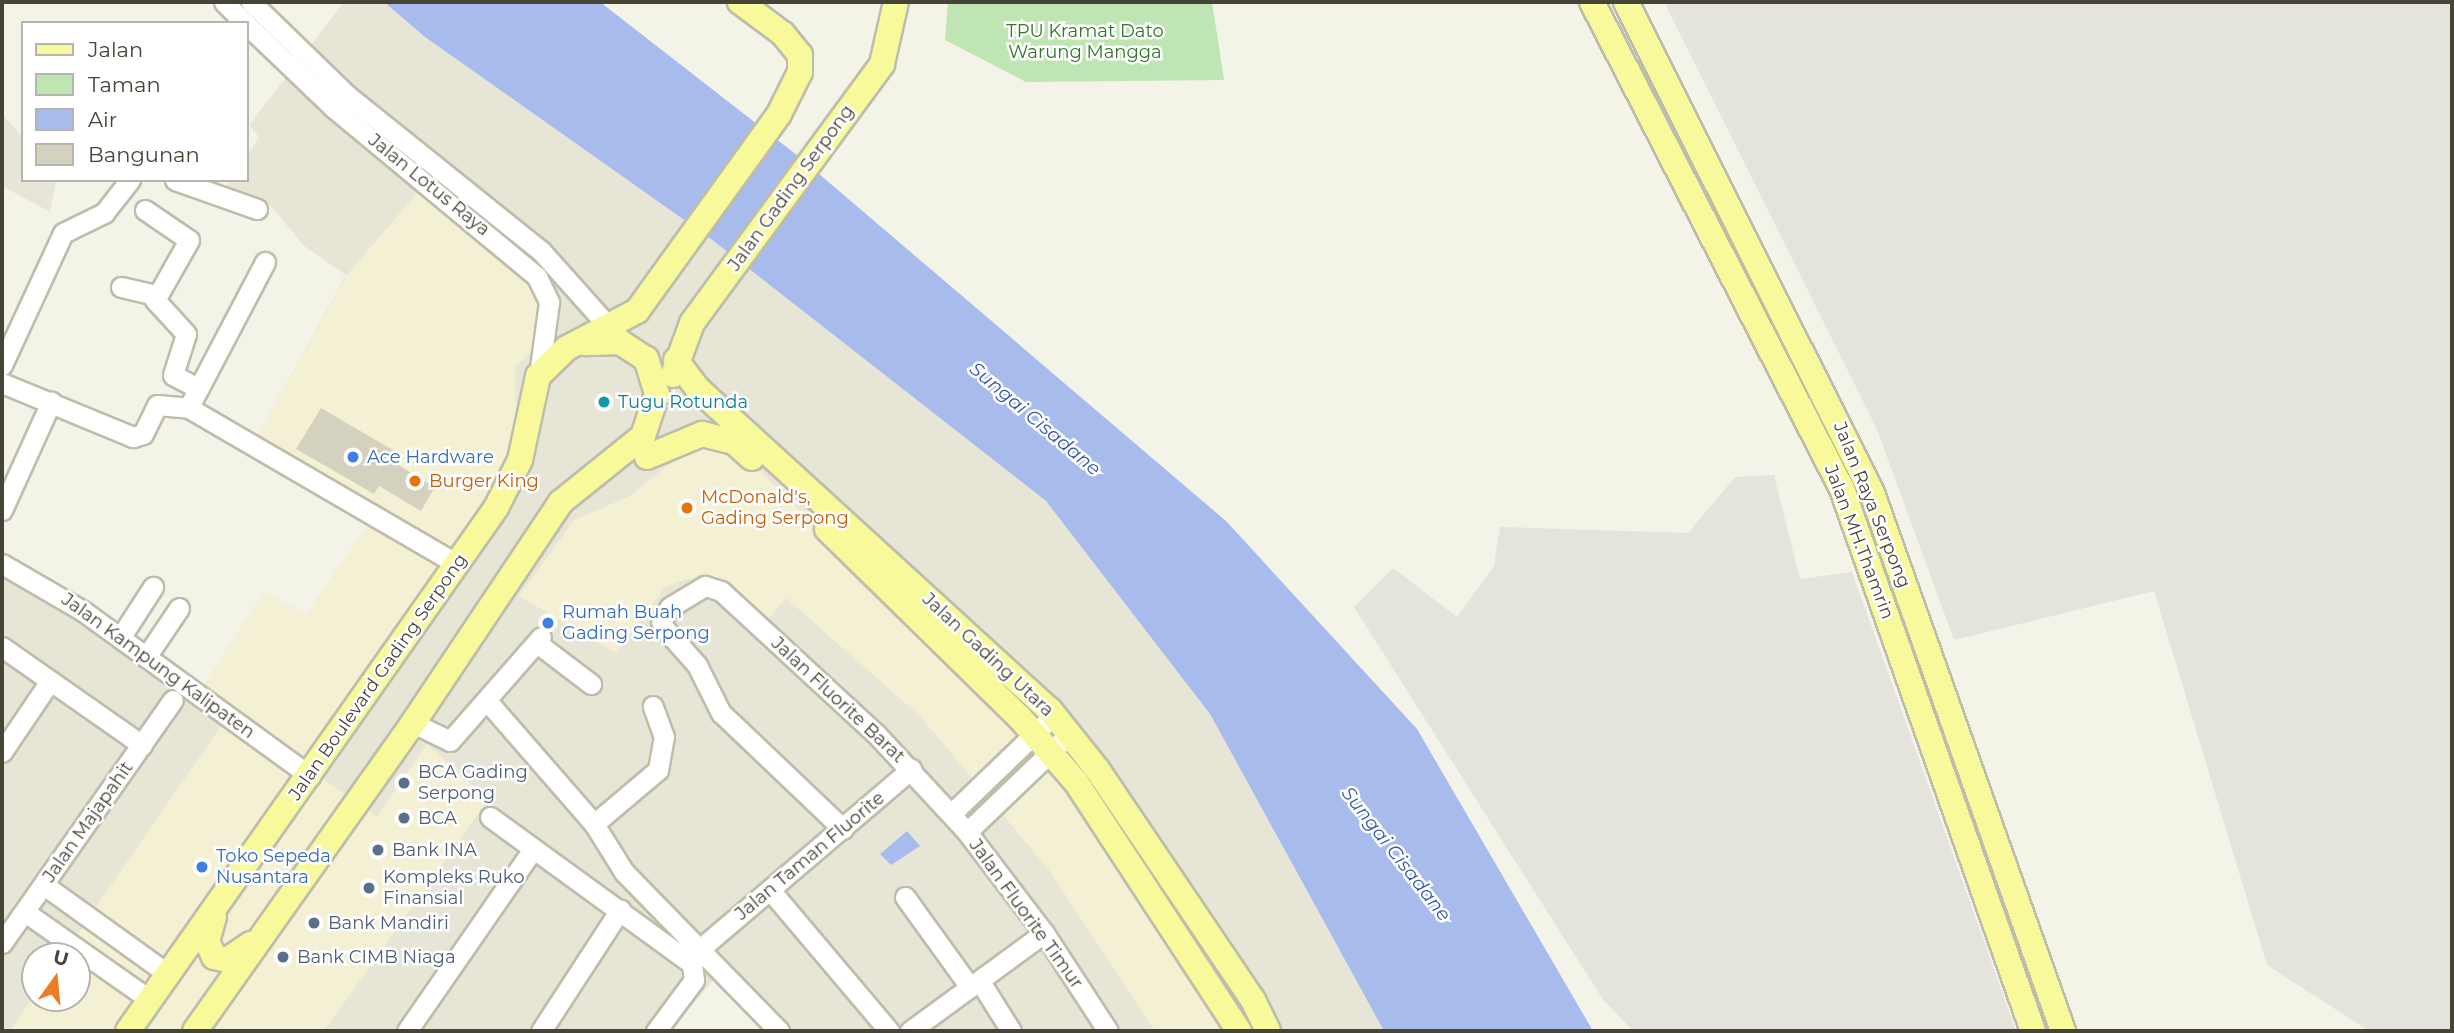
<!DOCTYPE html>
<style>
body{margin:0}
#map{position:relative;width:2454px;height:1033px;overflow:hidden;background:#f3f3e8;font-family:Montserrat,sans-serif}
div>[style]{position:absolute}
.residential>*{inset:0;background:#e7e6d6}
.commercial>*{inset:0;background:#f4f0d4}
.industrial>*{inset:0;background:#e5e4dc}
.green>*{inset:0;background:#bfe5b2}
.water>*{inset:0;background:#a7bced}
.building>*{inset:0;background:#d4d2be}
.roads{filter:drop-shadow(2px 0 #bebdab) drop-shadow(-2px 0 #bebdab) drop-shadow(0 2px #bebdab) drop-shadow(0 -2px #bebdab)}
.minor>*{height:19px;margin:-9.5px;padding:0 9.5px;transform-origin:9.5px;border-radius:9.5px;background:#fff}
.major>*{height:24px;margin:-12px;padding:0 12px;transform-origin:12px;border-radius:12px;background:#f8f99a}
.dots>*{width:19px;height:19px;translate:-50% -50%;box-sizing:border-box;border:4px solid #fff;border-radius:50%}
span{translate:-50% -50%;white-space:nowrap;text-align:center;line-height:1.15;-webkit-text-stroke:5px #fff;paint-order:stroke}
.park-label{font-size:18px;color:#33752d}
.street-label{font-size:18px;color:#464437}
.culture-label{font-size:18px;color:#0d838f}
.left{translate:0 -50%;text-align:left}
.shop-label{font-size:18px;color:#366cbe}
.food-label{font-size:18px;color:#c56008}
.service-label{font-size:18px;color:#4e5e75}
.water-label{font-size:19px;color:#3557ad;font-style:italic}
.frame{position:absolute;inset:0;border:4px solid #464437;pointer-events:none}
.legend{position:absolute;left:21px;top:21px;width:228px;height:161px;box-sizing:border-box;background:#fff;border:2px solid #b5b4af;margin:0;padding:9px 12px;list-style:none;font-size:21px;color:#464437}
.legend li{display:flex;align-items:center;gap:14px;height:35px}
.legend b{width:35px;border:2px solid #b5b4af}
.north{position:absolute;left:21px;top:942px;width:70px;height:70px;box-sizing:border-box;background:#fff;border:2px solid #b5b4af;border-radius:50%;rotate:15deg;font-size:19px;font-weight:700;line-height:28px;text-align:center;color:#464437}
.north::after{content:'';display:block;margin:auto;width:24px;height:32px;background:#ef7d22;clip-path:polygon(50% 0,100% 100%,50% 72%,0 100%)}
</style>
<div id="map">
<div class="residential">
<div style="clip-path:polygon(evenodd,344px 2px,384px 2px,425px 37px,711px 239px,1046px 501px,1210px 714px,1384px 1031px,939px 1031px,930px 1021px,917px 1031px,771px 1031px,716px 977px,670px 1031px,2px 1031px,2px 570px,201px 690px,264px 592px,306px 615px,372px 519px,250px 450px,346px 275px,304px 246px,266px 200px,224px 189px,230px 180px,247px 180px,247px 156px,259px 137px,249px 125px,344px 2px,35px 956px,77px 956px,77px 998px,35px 998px,35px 956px)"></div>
<div style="clip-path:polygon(2px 114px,23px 137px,23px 180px,56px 180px,50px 212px,2px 186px)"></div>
</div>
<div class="commercial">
<div style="clip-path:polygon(418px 192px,531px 279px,541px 310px,534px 349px,515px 367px,516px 415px,505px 475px,302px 764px,377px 817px,427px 744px,488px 800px,324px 1031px,10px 1031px,35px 995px,77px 998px,77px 956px,62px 956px,230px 713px,201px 690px,264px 592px,306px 615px,372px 519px,250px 450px,347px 275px)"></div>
<div style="clip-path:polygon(705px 437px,730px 441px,1109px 821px,1243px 1031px,1155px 1031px,1049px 870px,920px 716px,786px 598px,766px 622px,707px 573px,665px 587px,616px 653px,519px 596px,574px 520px,628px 497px)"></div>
</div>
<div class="industrial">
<div style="clip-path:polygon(1664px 2px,2452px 2px,2452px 1031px,2369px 1031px,2267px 965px,2154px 591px,1954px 640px,1876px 427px)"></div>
<div style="clip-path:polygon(1774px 475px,1800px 579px,1852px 572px,2016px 1031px,1633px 1031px,1602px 998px,1354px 607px,1393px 568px,1457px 617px,1494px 566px,1500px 527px,1688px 533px,1735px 477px)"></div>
</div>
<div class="green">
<div style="clip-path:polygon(948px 2px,1212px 2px,1224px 80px,1026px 82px,945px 40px)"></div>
</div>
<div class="water">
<div style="clip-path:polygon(384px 2px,600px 2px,798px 156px,1226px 521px,1417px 729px,1593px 1031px,1384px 1031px,1210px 714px,1046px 501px,711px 239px,425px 37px)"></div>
<div style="clip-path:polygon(907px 831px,920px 846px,891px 865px,880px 854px)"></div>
</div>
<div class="building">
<div style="clip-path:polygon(321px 408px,398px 453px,393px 462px,435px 487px,421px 511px,379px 486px,374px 494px,296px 449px)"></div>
</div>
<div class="roads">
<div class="minor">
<div style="left:224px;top:2px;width:30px;rotate:45deg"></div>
<div style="left:251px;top:2px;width:134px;rotate:44.1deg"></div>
<div style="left:347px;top:95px;width:249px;rotate:38.8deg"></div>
<div style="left:541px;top:251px;width:102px;rotate:48.2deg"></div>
<div style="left:247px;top:25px;width:122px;rotate:43.7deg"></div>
<div style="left:335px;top:109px;width:263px;rotate:39.7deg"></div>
<div style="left:537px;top:277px;width:28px;rotate:64deg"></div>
<div style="left:549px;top:302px;width:74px;rotate:97.8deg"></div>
<div style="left:175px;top:180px;width:87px;rotate:19.5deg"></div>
<div style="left:145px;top:210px;width:53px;rotate:34.3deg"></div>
<div style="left:189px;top:240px;width:69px;rotate:119.5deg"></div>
<div style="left:155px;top:300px;width:46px;rotate:47.6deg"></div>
<div style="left:186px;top:334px;width:43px;rotate:107.6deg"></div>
<div style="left:173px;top:375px;width:27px;rotate:28deg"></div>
<div style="left:121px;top:287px;width:35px;rotate:13deg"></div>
<div style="left:2px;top:365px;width:145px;rotate:-65.2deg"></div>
<div style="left:63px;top:233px;width:46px;rotate:-26deg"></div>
<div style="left:104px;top:213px;width:42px;rotate:-51.8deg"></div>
<div style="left:2px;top:383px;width:142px;rotate:22.4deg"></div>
<div style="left:133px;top:437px;width:10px;rotate:-17deg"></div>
<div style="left:143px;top:434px;width:32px;rotate:-64deg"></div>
<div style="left:157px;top:405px;width:32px;rotate:5deg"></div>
<div style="left:189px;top:408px;width:310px;rotate:30.2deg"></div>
<div style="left:192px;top:401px;width:157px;rotate:-62.3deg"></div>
<div style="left:2px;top:510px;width:119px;rotate:-65.6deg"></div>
<div style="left:2px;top:564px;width:94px;rotate:30.1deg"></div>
<div style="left:83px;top:611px;width:281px;rotate:36deg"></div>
<div style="left:120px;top:638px;width:61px;rotate:-57.1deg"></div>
<div style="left:537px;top:643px;width:68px;rotate:37.2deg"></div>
<div style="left:2px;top:647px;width:171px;rotate:35deg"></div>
<div style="left:146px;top:657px;width:59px;rotate:-56deg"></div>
<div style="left:488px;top:702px;width:162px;rotate:49deg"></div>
<div style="left:594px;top:824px;width:57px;rotate:58deg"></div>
<div style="left:624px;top:872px;width:222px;rotate:45.7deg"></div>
<div style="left:413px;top:723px;width:41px;rotate:25.9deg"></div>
<div style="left:450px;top:741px;width:138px;rotate:-48.8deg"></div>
<div style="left:2px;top:752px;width:86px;rotate:-55.9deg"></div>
<div style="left:951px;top:814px;width:143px;rotate:-43.9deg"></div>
<div style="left:490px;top:817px;width:250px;rotate:36deg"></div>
<div style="left:692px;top:964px;width:16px;rotate:83deg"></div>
<div style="left:694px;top:980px;width:64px;rotate:126.7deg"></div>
<div style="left:594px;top:824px;width:84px;rotate:-40.2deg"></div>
<div style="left:658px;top:770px;width:34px;rotate:-80deg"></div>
<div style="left:664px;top:737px;width:33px;rotate:-110deg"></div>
<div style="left:843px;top:829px;width:168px;rotate:-136.4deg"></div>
<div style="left:721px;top:713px;width:54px;rotate:-116.6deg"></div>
<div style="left:697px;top:665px;width:50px;rotate:-131.7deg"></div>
<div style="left:664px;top:628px;width:8px;rotate:-113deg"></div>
<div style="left:661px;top:621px;width:17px;rotate:-57deg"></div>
<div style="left:670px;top:607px;width:41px;rotate:-31deg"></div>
<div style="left:705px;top:586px;width:17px;rotate:17deg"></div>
<div style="left:721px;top:591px;width:212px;rotate:42.7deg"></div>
<div style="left:877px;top:735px;width:132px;rotate:47.1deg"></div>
<div style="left:967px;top:832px;width:127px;rotate:52.7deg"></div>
<div style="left:1044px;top:933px;width:117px;rotate:56.9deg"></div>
<div style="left:967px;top:832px;width:130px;rotate:-43.8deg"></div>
<div style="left:44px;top:885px;width:153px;rotate:35.7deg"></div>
<div style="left:770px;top:890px;width:185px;rotate:49.8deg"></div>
<div style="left:905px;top:897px;width:111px;rotate:54.2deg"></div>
<div style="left:25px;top:912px;width:153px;rotate:35.1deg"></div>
<div style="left:708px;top:942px;width:267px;rotate:-40.4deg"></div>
<div style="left:2px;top:943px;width:297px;rotate:-54.9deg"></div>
<div style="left:981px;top:983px;width:57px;rotate:58deg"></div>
<div style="left:407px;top:1031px;width:221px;rotate:-55.3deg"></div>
<div style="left:541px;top:1031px;width:145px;rotate:-56.9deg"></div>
<div style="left:910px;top:1031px;width:166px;rotate:-36.2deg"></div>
</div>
<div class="major">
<div style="left:1592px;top:2px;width:547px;rotate:62.83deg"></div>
<div style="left:1842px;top:489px;width:575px;rotate:70.59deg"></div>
<div style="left:1626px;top:2px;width:549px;rotate:63.39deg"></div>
<div style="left:1872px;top:493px;width:571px;rotate:70.45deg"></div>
<div style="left:676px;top:360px;width:36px;rotate:53deg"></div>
<div style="left:698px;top:389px;width:476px;rotate:42.4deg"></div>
<div style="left:1050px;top:710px;width:75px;rotate:51.5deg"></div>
<div style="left:1097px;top:769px;width:279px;rotate:56deg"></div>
<div style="left:1253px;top:1000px;width:34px;rotate:64deg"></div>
<div style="left:673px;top:375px;width:55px;rotate:-69.9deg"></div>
<div style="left:692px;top:323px;width:321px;rotate:-53.7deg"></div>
<div style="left:882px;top:64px;width:64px;rotate:-77.3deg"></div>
<div style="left:647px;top:457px;width:60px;rotate:-22.7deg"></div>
<div style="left:702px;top:434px;width:33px;rotate:14deg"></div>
<div style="left:734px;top:442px;width:24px;rotate:42deg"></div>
<div style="left:827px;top:529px;width:270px;rotate:44.4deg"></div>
<div style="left:1020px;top:718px;width:85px;rotate:48.8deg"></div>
<div style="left:1076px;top:782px;width:298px;rotate:56.8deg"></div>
<div style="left:214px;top:917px;width:25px;rotate:106deg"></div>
<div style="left:207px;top:941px;width:17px;rotate:66deg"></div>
<div style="left:214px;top:957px;width:13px;rotate:13deg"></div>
<div style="left:227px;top:960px;width:29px;rotate:-34deg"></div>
<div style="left:128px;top:1031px;width:639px;rotate:-54.87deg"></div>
<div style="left:496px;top:508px;width:54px;rotate:-63.4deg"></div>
<div style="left:520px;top:460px;width:86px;rotate:-77.9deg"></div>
<div style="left:538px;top:376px;width:40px;rotate:-44deg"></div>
<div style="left:567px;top:348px;width:79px;rotate:-27.9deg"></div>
<div style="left:637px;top:311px;width:243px;rotate:-54.2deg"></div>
<div style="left:779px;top:114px;width:47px;rotate:-63.4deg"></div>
<div style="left:800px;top:72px;width:17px;rotate:-90deg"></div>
<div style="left:800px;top:55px;width:27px;rotate:-129deg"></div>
<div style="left:783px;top:34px;width:54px;rotate:-143.3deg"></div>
<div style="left:195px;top:1031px;width:377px;rotate:-54.7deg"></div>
<div style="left:413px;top:723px;width:266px;rotate:-56.2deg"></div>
<div style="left:561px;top:502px;width:105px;rotate:-38.8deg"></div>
<div style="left:643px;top:436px;width:44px;rotate:-71.6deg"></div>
<div style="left:657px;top:394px;width:37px;rotate:-107deg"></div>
<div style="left:646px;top:359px;width:31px;rotate:-147deg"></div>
<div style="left:620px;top:342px;width:35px;rotate:178deg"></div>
</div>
</div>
<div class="dots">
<div style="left:604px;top:402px;background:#0f9aa8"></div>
<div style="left:353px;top:457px;background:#3f7fe0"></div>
<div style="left:415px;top:481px;background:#e8710a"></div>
<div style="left:687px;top:508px;background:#e8710a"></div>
<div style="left:548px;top:623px;background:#3f7fe0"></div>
<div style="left:404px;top:783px;background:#5c6f8a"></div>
<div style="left:404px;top:818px;background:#5c6f8a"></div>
<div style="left:378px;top:850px;background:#5c6f8a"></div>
<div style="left:202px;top:867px;background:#3f7fe0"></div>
<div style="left:369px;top:888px;background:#5c6f8a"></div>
<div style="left:314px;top:923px;background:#5c6f8a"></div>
<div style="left:283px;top:957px;background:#5c6f8a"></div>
</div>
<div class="park-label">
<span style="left:1085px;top:42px">TPU Kramat Dato<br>Warung Mangga</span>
</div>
<div class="street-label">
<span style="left:429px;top:185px;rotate:39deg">Jalan Lotus Raya</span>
<span style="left:791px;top:188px;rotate:-54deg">Jalan Gading Serpong</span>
<span style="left:1872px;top:505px;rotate:68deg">Jalan Raya Serpong</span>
<span style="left:1859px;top:542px;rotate:69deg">Jalan MH.Thamrin</span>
<span style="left:988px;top:655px;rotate:43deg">Jalan Gading Utara</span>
<span style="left:158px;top:666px;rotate:36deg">Jalan Kampung Kalipaten</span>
<span style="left:378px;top:677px;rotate:-55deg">Jalan Boulevard Gading Serpong</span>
<span style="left:838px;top:700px;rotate:43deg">Jalan Fluorite Barat</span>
<span style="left:88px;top:822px;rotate:-55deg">Jalan Majapahit</span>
<span style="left:810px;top:856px;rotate:-40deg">Jalan Taman Fluorite</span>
<span style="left:1026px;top:914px;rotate:54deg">Jalan Fluorite Timur</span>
</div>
<div class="culture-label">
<span class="left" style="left:618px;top:402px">Tugu Rotunda</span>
</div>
<div class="shop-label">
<span class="left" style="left:367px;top:457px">Ace Hardware</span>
<span class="left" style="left:562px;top:623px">Rumah Buah<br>Gading Serpong</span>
<span class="left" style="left:216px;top:867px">Toko Sepeda<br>Nusantara</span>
</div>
<div class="food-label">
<span class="left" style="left:429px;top:481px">Burger King</span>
<span class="left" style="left:701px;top:508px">McDonald's,<br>Gading Serpong</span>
</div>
<div class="service-label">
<span class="left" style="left:418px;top:783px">BCA Gading<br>Serpong</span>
<span class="left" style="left:418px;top:818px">BCA</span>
<span class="left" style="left:392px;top:850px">Bank INA</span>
<span class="left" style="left:383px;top:888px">Kompleks Ruko<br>Finansial</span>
<span class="left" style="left:328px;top:923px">Bank Mandiri</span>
<span class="left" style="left:297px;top:957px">Bank CIMB Niaga</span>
</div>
<div class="water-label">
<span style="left:1035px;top:419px;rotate:40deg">Sungai Cisadane</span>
<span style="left:1396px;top:854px;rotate:52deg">Sungai Cisadane</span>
</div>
<div class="frame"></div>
<ul class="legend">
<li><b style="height:9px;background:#f8f99a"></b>Jalan</li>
<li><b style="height:19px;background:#bfe5b2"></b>Taman</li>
<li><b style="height:19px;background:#a7bced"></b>Air</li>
<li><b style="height:19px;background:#d4d2be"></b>Bangunan</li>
</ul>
<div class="north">U</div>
</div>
